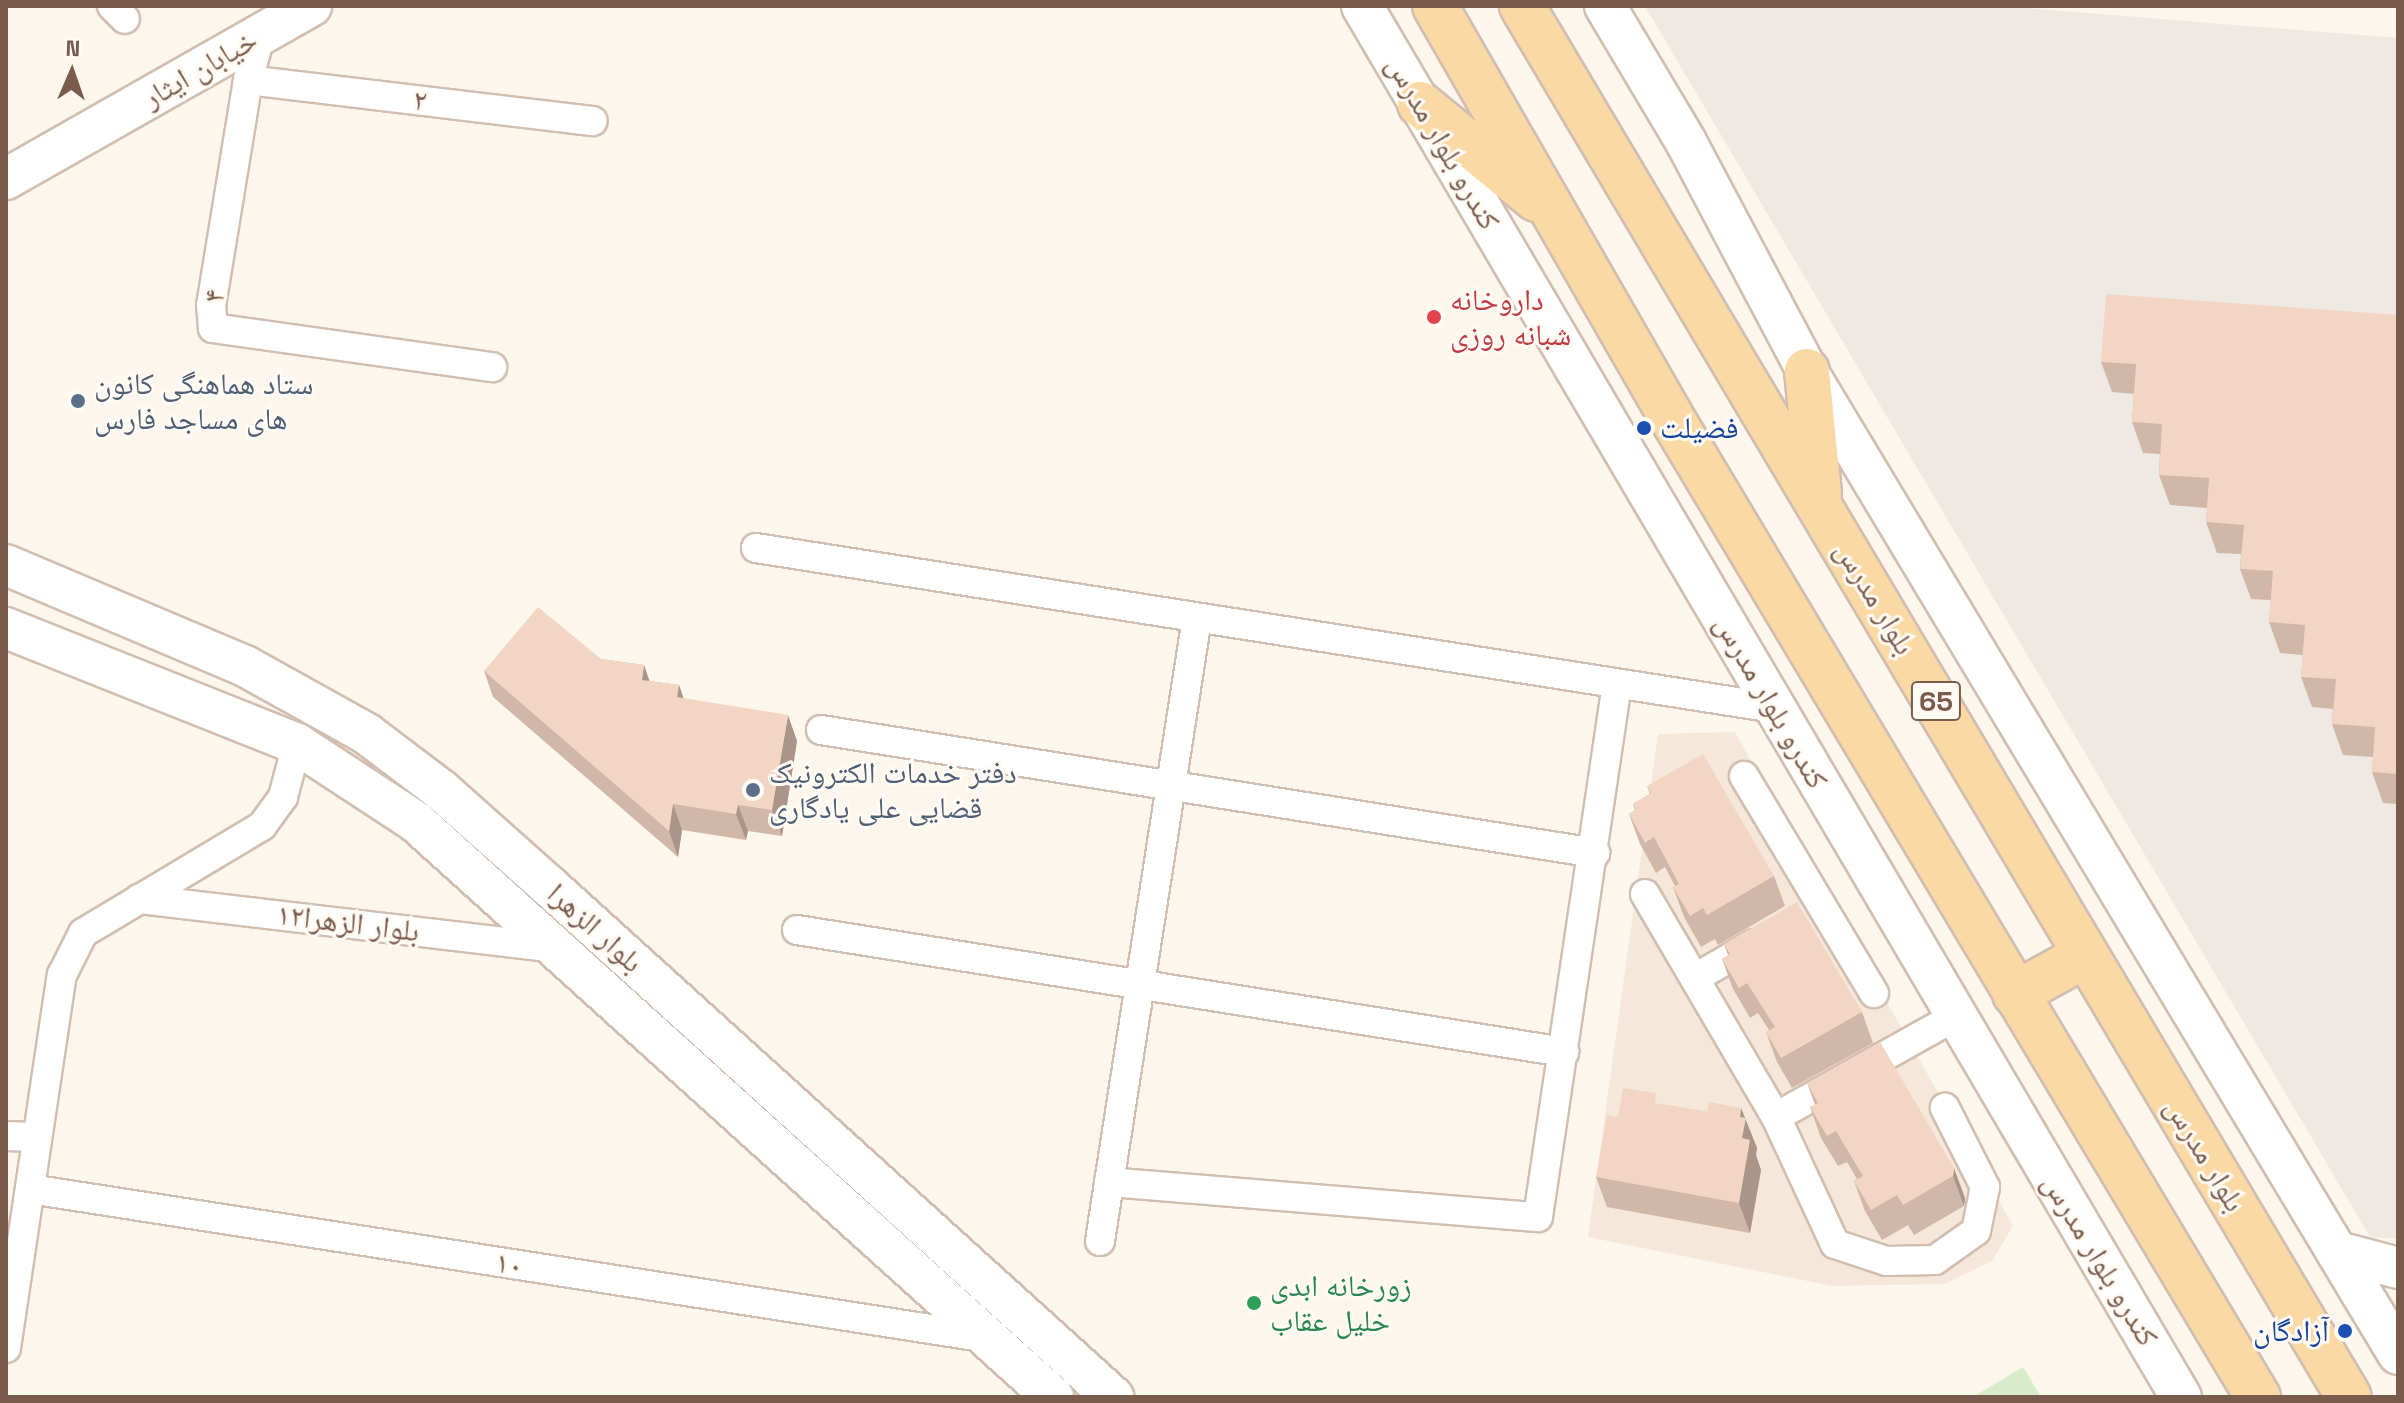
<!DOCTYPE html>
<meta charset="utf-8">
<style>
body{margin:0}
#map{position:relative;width:2404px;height:1403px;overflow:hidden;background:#fdf6ec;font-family:"Space Grotesk","Noto Naskh Arabic",sans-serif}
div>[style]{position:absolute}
.residential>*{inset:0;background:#f5e8da}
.industrial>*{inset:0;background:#efe9e4}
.green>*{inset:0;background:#d8ecc9}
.roads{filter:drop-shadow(2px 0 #d1beb0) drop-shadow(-2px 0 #d1beb0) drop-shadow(0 2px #d1beb0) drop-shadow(0 -2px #d1beb0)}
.minor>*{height:28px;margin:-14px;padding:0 14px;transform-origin:14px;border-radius:14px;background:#fff}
.secondary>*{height:40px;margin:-20px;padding:0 20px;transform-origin:20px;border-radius:20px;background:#fff}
.primary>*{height:44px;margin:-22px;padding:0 22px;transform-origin:22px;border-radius:22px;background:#fbd9a5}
.wall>*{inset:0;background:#d1b7a8}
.shaded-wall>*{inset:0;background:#aa9588}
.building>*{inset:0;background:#f3d5c3}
.dots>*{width:22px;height:22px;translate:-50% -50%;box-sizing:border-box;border:4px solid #fffaf3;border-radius:50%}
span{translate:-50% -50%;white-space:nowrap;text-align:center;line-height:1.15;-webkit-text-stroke:6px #fffaf3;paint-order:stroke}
.shield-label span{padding:2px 6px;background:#fffaf3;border:2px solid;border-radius:6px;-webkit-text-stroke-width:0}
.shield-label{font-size:28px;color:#7a5c4d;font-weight:700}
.street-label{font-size:30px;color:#7a5c4d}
.health-label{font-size:30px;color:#be3a42}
.left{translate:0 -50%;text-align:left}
.service-label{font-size:30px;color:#4e5e75}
.transit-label{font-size:30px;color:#164399}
.right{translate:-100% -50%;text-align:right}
.leisure-label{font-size:30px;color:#27864d}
.frame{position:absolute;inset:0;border:8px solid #7a5c4d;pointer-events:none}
.north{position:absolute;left:32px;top:32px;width:80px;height:80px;-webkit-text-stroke:6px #fffaf3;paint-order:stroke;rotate:2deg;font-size:22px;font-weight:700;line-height:32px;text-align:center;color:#7a5c4d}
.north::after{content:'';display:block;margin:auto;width:28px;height:36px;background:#7a5c4d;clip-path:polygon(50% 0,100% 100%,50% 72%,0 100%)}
</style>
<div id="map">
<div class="residential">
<div style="clip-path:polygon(1735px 732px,2013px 1226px,1992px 1261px,1944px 1284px,1833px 1286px,1588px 1237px,1658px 734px)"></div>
</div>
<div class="industrial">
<div style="clip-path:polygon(1645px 6px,2001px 6px,2398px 38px,2398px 1239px,2370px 1237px)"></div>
</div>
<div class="green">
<div style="clip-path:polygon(2023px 1367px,2041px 1397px,1973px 1397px)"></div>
</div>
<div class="roads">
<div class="minor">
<div style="left:112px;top:6px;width:18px;rotate:45deg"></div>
<div style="left:261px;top:34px;width:48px;rotate:105.8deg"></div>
<div style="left:248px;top:80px;width:228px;rotate:99.3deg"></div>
<div style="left:211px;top:305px;width:23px;rotate:85deg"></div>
<div style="left:213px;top:328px;width:282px;rotate:8deg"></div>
<div style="left:248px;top:80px;width:347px;rotate:6.8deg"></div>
<div style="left:756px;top:548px;width:1030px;rotate:8.93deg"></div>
<div style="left:821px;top:730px;width:784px;rotate:9.03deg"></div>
<div style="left:1744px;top:776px;width:253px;rotate:59.1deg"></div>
<div style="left:1645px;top:894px;width:259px;rotate:59.6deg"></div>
<div style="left:1776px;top:1117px;width:140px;rotate:65.1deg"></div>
<div style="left:1835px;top:1244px;width:54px;rotate:18.4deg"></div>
<div style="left:1886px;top:1261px;width:49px;rotate:-1.2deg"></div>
<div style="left:1935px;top:1260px;width:50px;rotate:-35.3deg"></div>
<div style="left:1976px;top:1231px;width:45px;rotate:-78.4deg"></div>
<div style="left:1985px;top:1187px;width:89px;rotate:-116.9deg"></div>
<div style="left:139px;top:899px;width:422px;rotate:6.7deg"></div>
<div style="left:797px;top:930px;width:777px;rotate:9.04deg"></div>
<div style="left:1695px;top:978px;width:68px;rotate:-30deg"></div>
<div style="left:1776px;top:1117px;width:206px;rotate:-29.3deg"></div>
<div style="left:6px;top:1136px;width:31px;rotate:2deg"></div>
<div style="left:1109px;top:1182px;width:430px;rotate:4.7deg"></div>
<div style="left:1538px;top:1217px;width:539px;rotate:-81.57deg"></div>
<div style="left:30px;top:1189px;width:970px;rotate:8.84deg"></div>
<div style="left:1100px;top:1241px;width:631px;rotate:-81.15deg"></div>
<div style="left:6px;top:1348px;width:377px;rotate:-81.5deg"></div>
<div style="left:62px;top:975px;width:47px;rotate:-63.4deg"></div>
<div style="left:83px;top:933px;width:209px;rotate:-30.9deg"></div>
<div style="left:262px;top:826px;width:36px;rotate:-54deg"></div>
<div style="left:283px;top:797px;width:55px;rotate:-75.2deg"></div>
</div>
<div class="secondary">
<div style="left:1362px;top:6px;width:1614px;rotate:59.51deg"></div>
<div style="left:1605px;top:6px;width:158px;rotate:59.2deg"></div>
<div style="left:1686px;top:142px;width:259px;rotate:62.1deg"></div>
<div style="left:1807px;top:371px;width:1147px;rotate:58.98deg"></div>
<div style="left:6px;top:179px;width:351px;rotate:-29.6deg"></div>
<div style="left:6px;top:565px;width:259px;rotate:22.9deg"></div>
<div style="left:245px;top:666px;width:140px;rotate:29.1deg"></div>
<div style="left:367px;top:734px;width:93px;rotate:37.1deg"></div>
<div style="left:441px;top:790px;width:146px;rotate:41.7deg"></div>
<div style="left:550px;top:887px;width:760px;rotate:42.17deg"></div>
<div style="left:6px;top:628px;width:313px;rotate:21.7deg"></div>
<div style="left:297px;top:744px;width:142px;rotate:33.2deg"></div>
<div style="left:416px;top:822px;width:858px;rotate:42.07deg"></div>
<div style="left:2338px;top:1252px;width:62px;rotate:14.9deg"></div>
</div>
<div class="primary">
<div style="left:1435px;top:6px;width:472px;rotate:60.1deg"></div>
<div style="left:1670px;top:415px;width:1145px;rotate:59.09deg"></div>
<div style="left:1522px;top:6px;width:1618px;rotate:59.27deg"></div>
<div style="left:1420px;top:104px;width:150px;rotate:39.3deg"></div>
<div style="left:1807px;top:371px;width:123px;rotate:84.4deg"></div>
<div style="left:2015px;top:994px;width:81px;rotate:-28.8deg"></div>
</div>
</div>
<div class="wall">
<div style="clip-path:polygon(2398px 315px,2398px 804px,2383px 803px,2372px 772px,2373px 757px,2343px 755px,2332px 724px,2333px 709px,2312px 707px,2301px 677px,2303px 655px,2280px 653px,2269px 622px,2271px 600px,2251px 599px,2240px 569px,2241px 554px,2217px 553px,2206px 522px,2207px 508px,2170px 505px,2159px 475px,2160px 454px,2143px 453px,2132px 422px,2134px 394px,2112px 392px,2101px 362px)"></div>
<div style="clip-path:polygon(601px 659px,644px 665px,649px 681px,679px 685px,683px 698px,797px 741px,782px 836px,748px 831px,746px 840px,682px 830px,678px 857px,493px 697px,484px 671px)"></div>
<div style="clip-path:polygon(1647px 786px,1774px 876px,1785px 906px,1718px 945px,1715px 939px,1701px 947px,1684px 917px,1673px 887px,1675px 886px,1665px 867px,1656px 873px,1640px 844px,1629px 814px,1635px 810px,1633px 804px,1650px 794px)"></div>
<div style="clip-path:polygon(1724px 944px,1862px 1012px,1873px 1043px,1792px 1088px,1777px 1062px,1766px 1032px,1769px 1030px,1758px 1013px,1750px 1018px,1733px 989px,1722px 959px,1728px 955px)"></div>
<div style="clip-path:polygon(1880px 1042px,1965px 1198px,1964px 1206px,1914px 1235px,1908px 1225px,1882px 1240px,1865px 1211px,1854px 1181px,1857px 1179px,1847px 1162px,1838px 1166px,1821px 1138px,1810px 1107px,1815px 1105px,1807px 1083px)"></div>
<div style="clip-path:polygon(1660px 1104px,1707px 1112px,1741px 1108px,1757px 1148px,1756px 1155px,1761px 1170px,1750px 1233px,1607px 1207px,1596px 1177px,1618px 1117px)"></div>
</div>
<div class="shaded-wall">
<div style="clip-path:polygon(644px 665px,653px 691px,642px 680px)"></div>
<div style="clip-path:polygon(679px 685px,688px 711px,677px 697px)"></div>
<div style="clip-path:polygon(788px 715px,797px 741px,782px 836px,772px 810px)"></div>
<div style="clip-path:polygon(673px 804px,682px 830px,678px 857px,669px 831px)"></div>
<div style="clip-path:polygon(738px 805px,748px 831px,746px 840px,736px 814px)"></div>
<div style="clip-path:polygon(1741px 1108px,1757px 1148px,1756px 1155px,1761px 1170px,1750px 1233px,1739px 1203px,1742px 1138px,1740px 1117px)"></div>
<div style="clip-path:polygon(1954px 1168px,1965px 1198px,1964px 1206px,1953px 1176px)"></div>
</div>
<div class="building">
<div style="clip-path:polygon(2106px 294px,2398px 315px,2398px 774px,2372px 772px,2375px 727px,2332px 724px,2336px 679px,2301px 677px,2305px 625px,2269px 622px,2273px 571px,2240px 569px,2244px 525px,2206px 522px,2209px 478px,2159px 475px,2162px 424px,2132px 422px,2136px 364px,2101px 362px)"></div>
<div style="clip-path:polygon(538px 607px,601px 659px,644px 665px,642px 680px,679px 685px,677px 697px,788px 715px,772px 810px,738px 805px,736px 814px,673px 804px,669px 831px,484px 671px)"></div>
<div style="clip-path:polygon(1703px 754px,1774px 876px,1707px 915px,1703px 908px,1690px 916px,1673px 887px,1679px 884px,1654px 837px,1645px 843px,1629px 814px,1636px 809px,1633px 804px,1651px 793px,1647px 786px)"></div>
<div style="clip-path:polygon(1797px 902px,1862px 1012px,1781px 1058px,1766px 1032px,1775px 1027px,1747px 983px,1739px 988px,1722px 959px,1730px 954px,1724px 944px)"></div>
<div style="clip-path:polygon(1880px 1042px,1954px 1168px,1953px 1176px,1903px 1205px,1897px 1195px,1871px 1210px,1854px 1181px,1863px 1176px,1836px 1131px,1827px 1136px,1810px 1107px,1818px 1103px,1807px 1083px)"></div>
<div style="clip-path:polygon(1623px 1088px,1656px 1093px,1655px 1103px,1707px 1112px,1709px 1102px,1741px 1108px,1740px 1117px,1746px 1118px,1742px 1138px,1750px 1140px,1739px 1203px,1596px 1177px,1607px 1115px,1618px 1117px)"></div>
</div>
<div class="dots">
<div style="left:1434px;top:317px;background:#e0444e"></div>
<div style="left:78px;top:401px;background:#5c6f8a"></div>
<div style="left:1644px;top:428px;background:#1a4fb4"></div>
<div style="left:753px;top:790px;background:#5c6f8a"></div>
<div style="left:1254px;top:1303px;background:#2e9e5b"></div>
<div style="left:2345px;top:1331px;background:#1a4fb4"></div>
</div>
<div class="shield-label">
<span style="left:1936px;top:701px">65</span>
</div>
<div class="street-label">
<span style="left:200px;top:69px;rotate:-30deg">خیابان ایثار</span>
<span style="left:420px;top:101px;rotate:7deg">۲</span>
<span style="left:1443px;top:143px;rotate:60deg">کندرو بلوار مدرس</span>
<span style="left:214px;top:296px;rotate:-85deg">۴</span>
<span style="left:1875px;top:598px;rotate:59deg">بلوار مدرس</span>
<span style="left:1771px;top:702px;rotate:60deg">کندرو بلوار مدرس</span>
<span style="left:348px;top:923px;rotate:7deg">بلوار الزهرا۱۲</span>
<span style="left:595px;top:928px;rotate:42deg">بلوار الزهرا</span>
<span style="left:2205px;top:1155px;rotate:59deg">بلوار مدرس</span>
<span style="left:2100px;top:1260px;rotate:59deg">کندرو بلوار مدرس</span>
<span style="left:509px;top:1264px;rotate:9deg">۱۰</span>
</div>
<div class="health-label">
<span class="left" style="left:1450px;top:317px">داروخانه<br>شبانه روزی</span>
</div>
<div class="service-label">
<span class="left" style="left:94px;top:401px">ستاد هماهنگی کانون<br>های مساجد فارس</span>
<span class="left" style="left:769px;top:790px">دفتر خدمات الکترونیک<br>قضایی علی یادگاری</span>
</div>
<div class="transit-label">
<span class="left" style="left:1660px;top:428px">فضیلت</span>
<span class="right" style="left:2329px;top:1331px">آزادگان</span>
</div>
<div class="leisure-label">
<span class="left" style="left:1270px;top:1303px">زورخانه ابدی<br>خلیل عقاب</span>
</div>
<div class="frame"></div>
<div class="north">N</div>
</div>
